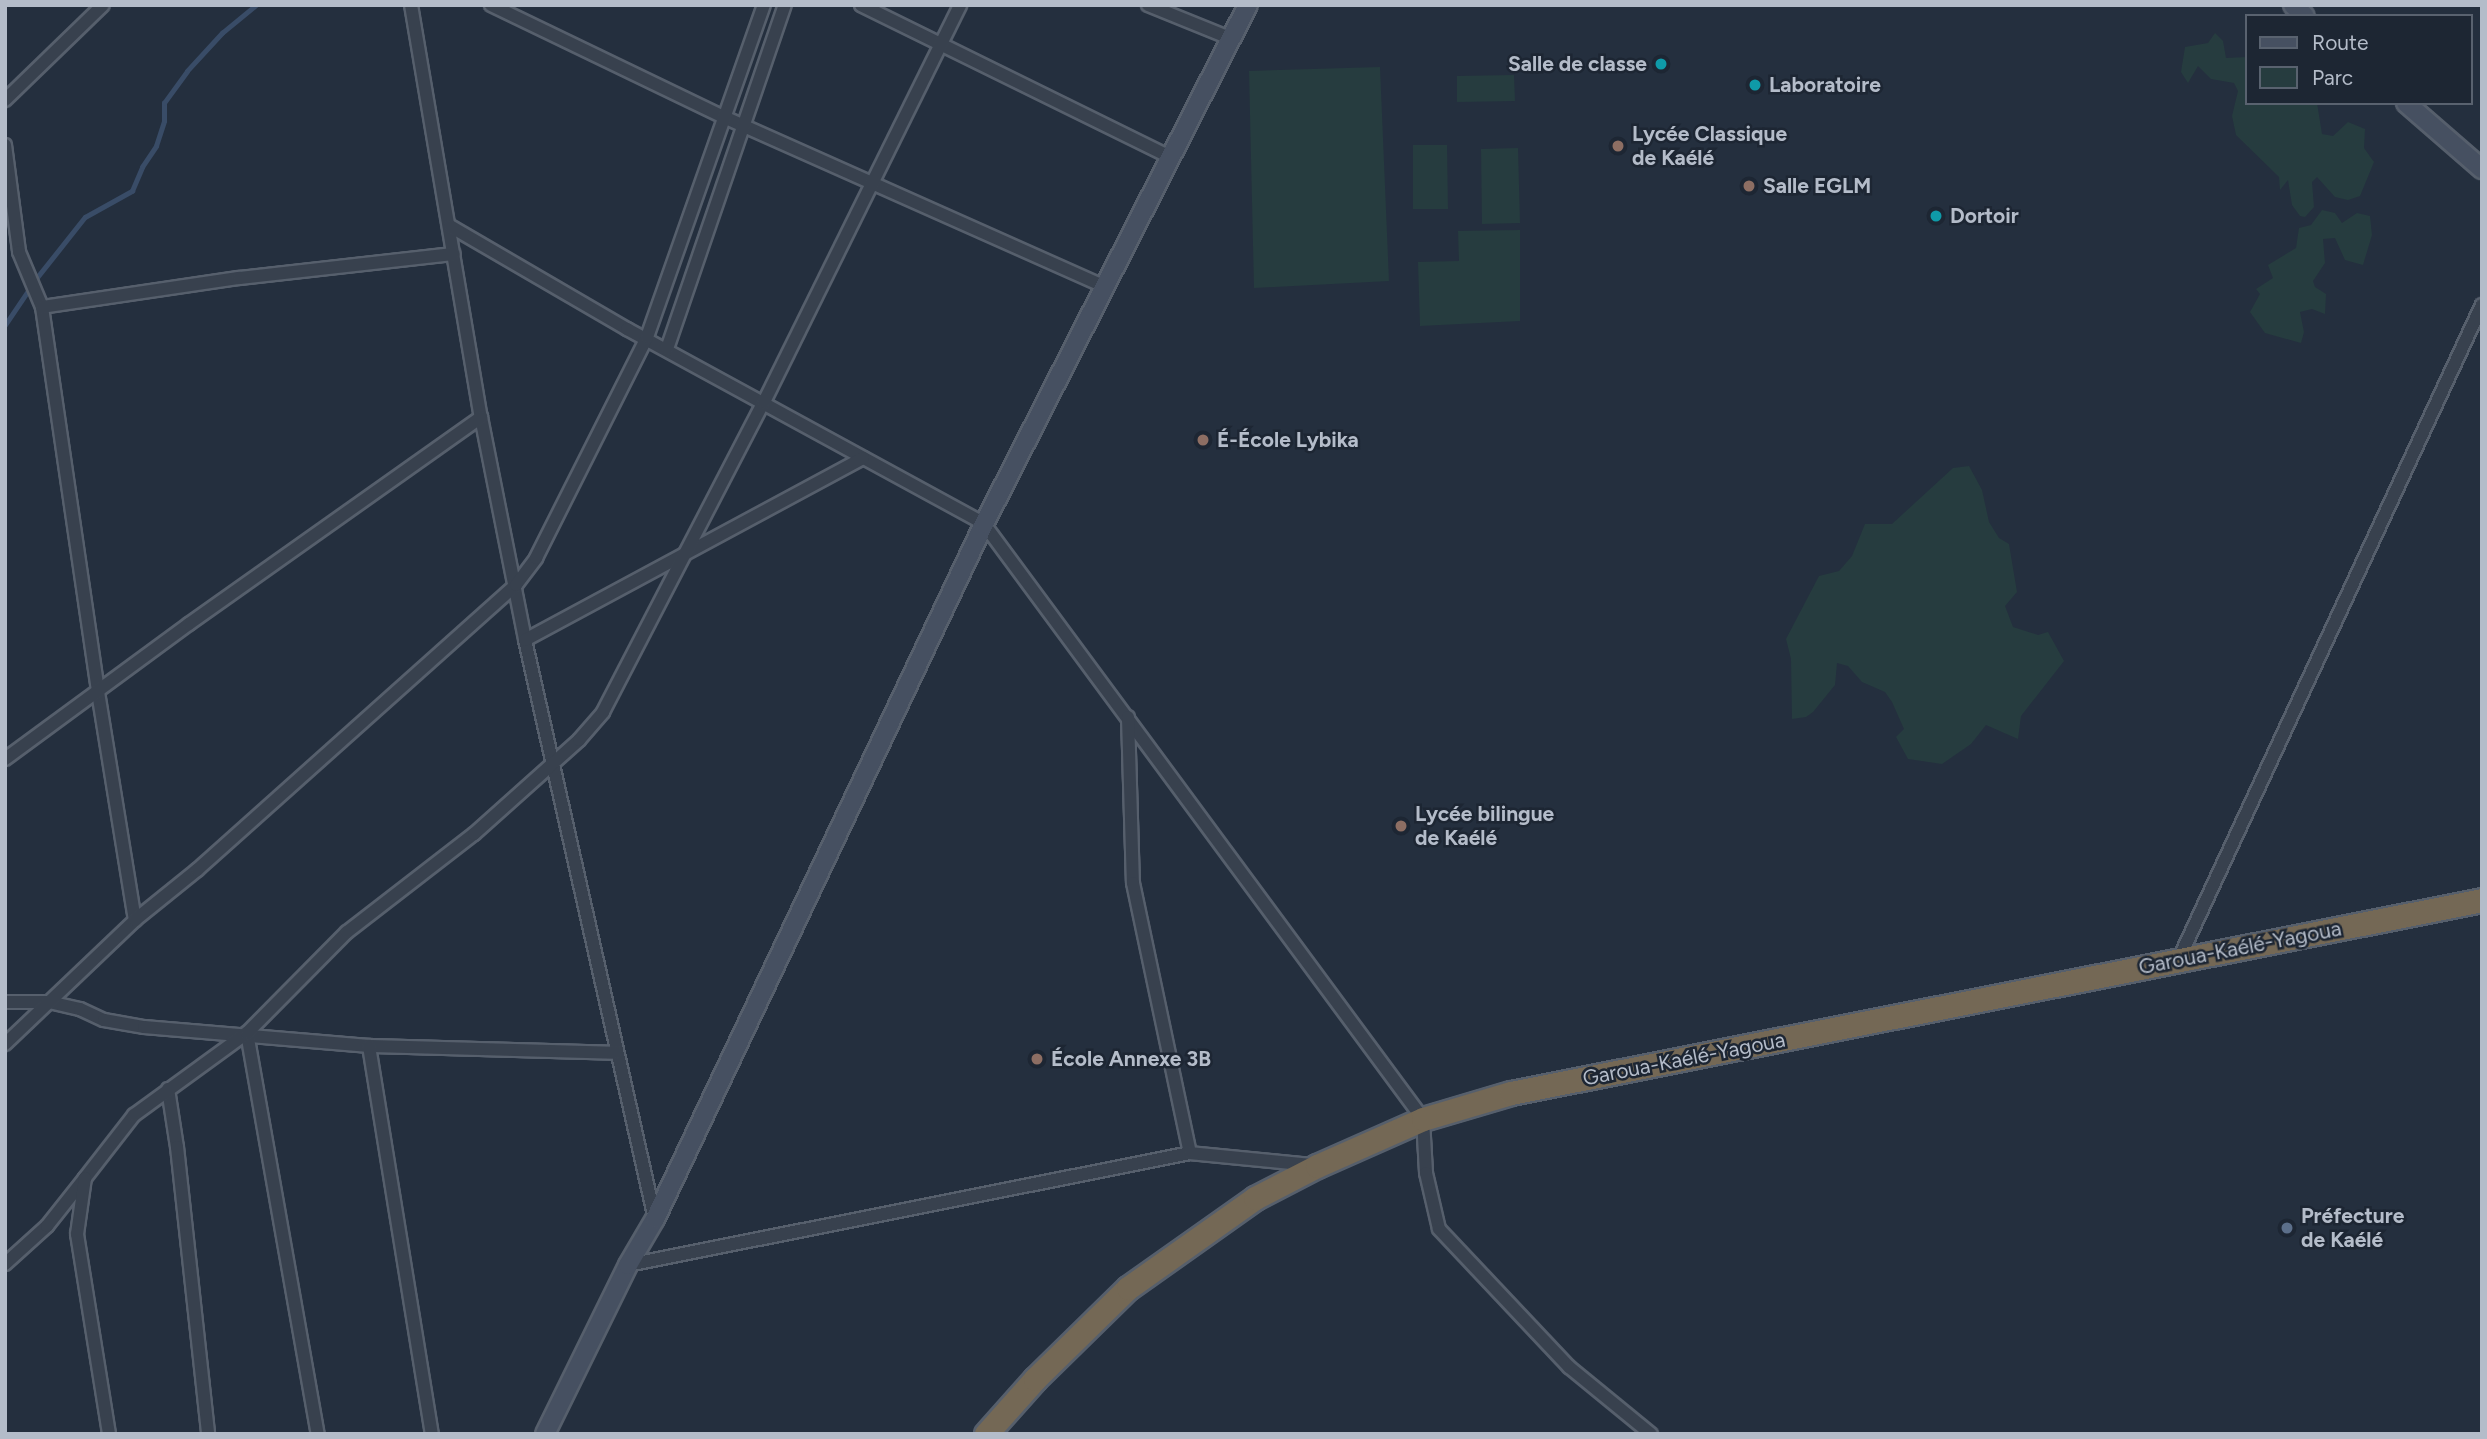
<!DOCTYPE html>
<meta charset="utf-8">
<style>
body{margin:0}
#map{position:relative;width:2487px;height:1439px;overflow:hidden;background:#242f3e;font-family:Figtree,sans-serif}
div>[style]{position:absolute}
.green>*{inset:0;background:#263c3f}
.stream>*{height:4.5px;margin:-2.25px;padding:0 2.25px;transform-origin:2.25px;border-radius:2.25px;background:#394c67}
.roads{filter:drop-shadow(2px 0 #565f6c) drop-shadow(-2px 0 #565f6c) drop-shadow(0 2px #565f6c) drop-shadow(0 -2px #565f6c)}
.street>*{height:12px;margin:-6px;padding:0 6px;transform-origin:6px;border-radius:6px;background:#38414e}
.secondary>*{height:18px;margin:-9px;padding:0 9px;transform-origin:9px;border-radius:9px;background:#465061}
.highway>*{height:23px;margin:-11.5px;padding:0 11.5px;transform-origin:11.5px;border-radius:11.5px;background:#746855}
.dots>*{width:19px;height:19px;translate:-50% -50%;box-sizing:border-box;border:4px solid #1d2633;border-radius:50%}
span{translate:-50% -50%;white-space:nowrap;text-align:center;line-height:1.15;-webkit-text-stroke:5px #1d2633;paint-order:stroke}
.poi-label{font-size:21px;color:#b4bcc9;font-weight:700}
.right{translate:-100% -50%;text-align:right}
.left{translate:0 -50%;text-align:left}
.street-label{font-size:21px;color:#b4bcc9}
.frame{position:absolute;inset:0;border:7px solid #b4bcc9;pointer-events:none}
.legend{position:absolute;left:2245px;top:14px;width:228px;height:91px;box-sizing:border-box;background:#1d2633;border:2px solid #59626f;margin:0;padding:9px 12px;list-style:none;font-size:21px;color:#b4bcc9}
.legend li{display:flex;align-items:center;gap:14px;height:35px}
.legend b{width:35px;border:2px solid #59626f}
</style>
<div id="map">
<div class="green">
<div style="clip-path:polygon(2215px 33px,2223px 41px,2226px 58px,2247px 57px,2247px 103px,2317px 103px,2322px 134px,2333px 136px,2348px 122px,2365px 129px,2364px 148px,2374px 162px,2360px 196px,2348px 200px,2335px 197px,2317px 177px,2312px 182px,2314px 207px,2305px 217px,2300px 216px,2292px 205px,2288px 180px,2280px 190px,2279px 177px,2236px 135px,2232px 116px,2238px 91px,2234px 83px,2211px 79px,2198px 66px,2188px 83px,2181px 72px,2185px 47px,2208px 43px)"></div>
<div style="clip-path:polygon(1380px 67px,1389px 281px,1254px 288px,1249px 71px)"></div>
<div style="clip-path:polygon(1514px 75px,1515px 101px,1457px 102px,1457px 76px)"></div>
<div style="clip-path:polygon(1413px 145px,1447px 145px,1448px 209px,1413px 209px)"></div>
<div style="clip-path:polygon(1518px 148px,1520px 223px,1482px 224px,1481px 149px)"></div>
<div style="clip-path:polygon(2322px 210px,2335px 213px,2342px 223px,2357px 213px,2370px 216px,2372px 235px,2363px 265px,2345px 260px,2335px 238px,2323px 239px,2325px 263px,2313px 281px,2315px 287px,2326px 294px,2325px 314px,2312px 309px,2300px 312px,2304px 332px,2301px 343px,2265px 333px,2250px 312px,2260px 294px,2256px 289px,2273px 278px,2268px 265px,2296px 248px,2299px 228px,2311px 225px)"></div>
<div style="clip-path:polygon(1520px 230px,1520px 321px,1420px 326px,1418px 262px,1459px 261px,1458px 231px)"></div>
<div style="clip-path:polygon(1969px 466px,1982px 490px,1989px 522px,1999px 538px,2009px 544px,2017px 592px,2005px 606px,2013px 627px,2038px 635px,2048px 632px,2064px 661px,2021px 716px,2018px 739px,1986px 725px,1971px 744px,1942px 764px,1908px 759px,1896px 737px,1904px 729px,1892px 702px,1885px 692px,1862px 682px,1848px 666px,1837px 663px,1835px 685px,1813px 712px,1806px 717px,1792px 719px,1791px 659px,1786px 639px,1819px 576px,1839px 571px,1852px 556px,1865px 524px,1892px 524px,1953px 468px)"></div>
</div>
<div class="stream">
<div style="left:35px;top:280px;width:80px;rotate:-51.6deg"></div>
<div style="left:85px;top:217px;width:54px;rotate:-29deg"></div>
<div style="left:132px;top:191px;width:26px;rotate:-67deg"></div>
<div style="left:142px;top:167px;width:25px;rotate:-56deg"></div>
<div style="left:156px;top:146px;width:26px;rotate:-72deg"></div>
<div style="left:164px;top:121px;width:18px;rotate:-90deg"></div>
<div style="left:164px;top:103px;width:39px;rotate:-54deg"></div>
<div style="left:187px;top:71px;width:52px;rotate:-47.4deg"></div>
<div style="left:222px;top:33px;width:44px;rotate:-39.5deg"></div>
<div style="left:5px;top:325px;width:45px;rotate:-56deg"></div>
</div>
<div class="roads">
<div class="street">
<div style="left:411px;top:5px;width:418px;rotate:80.4deg"></div>
<div style="left:481px;top:417px;width:227px;rotate:78.8deg"></div>
<div style="left:525px;top:640px;width:593px;rotate:77.35deg"></div>
<div style="left:491px;top:5px;width:261px;rotate:25.7deg"></div>
<div style="left:726px;top:118px;width:417px;rotate:24deg"></div>
<div style="left:861px;top:5px;width:347px;rotate:26.2deg"></div>
<div style="left:1148px;top:5px;width:91px;rotate:22deg"></div>
<div style="left:5px;top:100px;width:136px;rotate:-44.1deg"></div>
<div style="left:5px;top:145px;width:108px;rotate:82.5deg"></div>
<div style="left:19px;top:252px;width:60px;rotate:67.3deg"></div>
<div style="left:42px;top:307px;width:389px;rotate:81.7deg"></div>
<div style="left:98px;top:692px;width:231px;rotate:80.8deg"></div>
<div style="left:450px;top:226px;width:205px;rotate:30.2deg"></div>
<div style="left:627px;top:329px;width:407px;rotate:28.6deg"></div>
<div style="left:984px;top:524px;width:739px;rotate:53.58deg"></div>
<div style="left:1423px;top:1119px;width:54px;rotate:86.8deg"></div>
<div style="left:1426px;top:1173px;width:57px;rotate:76.9deg"></div>
<div style="left:1439px;top:1229px;width:190px;rotate:46.7deg"></div>
<div style="left:1569px;top:1367px;width:106px;rotate:39.3deg"></div>
<div style="left:42px;top:307px;width:199px;rotate:-8.4deg"></div>
<div style="left:239px;top:278px;width:216px;rotate:-6.4deg"></div>
<div style="left:667px;top:349px;width:364px;rotate:-71.1deg"></div>
<div style="left:525px;top:640px;width:384px;rotate:-28.3deg"></div>
<div style="left:1128px;top:717px;width:166px;rotate:88.3deg"></div>
<div style="left:1133px;top:883px;width:276px;rotate:78.1deg"></div>
<div style="left:5px;top:759px;width:228px;rotate:-36.3deg"></div>
<div style="left:189px;top:624px;width:358px;rotate:-35.3deg"></div>
<div style="left:2178px;top:961px;width:723px;rotate:-65.14deg"></div>
<div style="left:5px;top:1002px;width:44px"></div>
<div style="left:49px;top:1002px;width:32px;rotate:13deg"></div>
<div style="left:80px;top:1009px;width:26px;rotate:25deg"></div>
<div style="left:104px;top:1020px;width:41px;rotate:9.9deg"></div>
<div style="left:144px;top:1027px;width:226px;rotate:4.8deg"></div>
<div style="left:369px;top:1046px;width:247px;rotate:1.6deg"></div>
<div style="left:247px;top:1033px;width:407px;rotate:80deg"></div>
<div style="left:5px;top:1044px;width:180px;rotate:-43.6deg"></div>
<div style="left:135px;top:920px;width:80px;rotate:-38.9deg"></div>
<div style="left:197px;top:870px;width:428px;rotate:-41.8deg"></div>
<div style="left:516px;top:585px;width:34px;rotate:-53deg"></div>
<div style="left:536px;top:558px;width:247px;rotate:-63.3deg"></div>
<div style="left:647px;top:337px;width:352px;rotate:-70.6deg"></div>
<div style="left:369px;top:1046px;width:393px;rotate:80.8deg"></div>
<div style="left:168px;top:1089px;width:59px;rotate:81.2deg"></div>
<div style="left:177px;top:1147px;width:289px;rotate:83.8deg"></div>
<div style="left:85px;top:1178px;width:80px;rotate:-52.1deg"></div>
<div style="left:134px;top:1115px;width:140px;rotate:-36deg"></div>
<div style="left:247px;top:1033px;width:142px;rotate:-45.3deg"></div>
<div style="left:347px;top:932px;width:160px;rotate:-37.7deg"></div>
<div style="left:474px;top:834px;width:141px;rotate:-41.8deg"></div>
<div style="left:579px;top:740px;width:37px;rotate:-49deg"></div>
<div style="left:603px;top:712px;width:349px;rotate:-62.6deg"></div>
<div style="left:764px;top:402px;width:443px;rotate:-63.7deg"></div>
<div style="left:5px;top:1264px;width:57px;rotate:-42.1deg"></div>
<div style="left:47px;top:1226px;width:61px;rotate:-51.6deg"></div>
<div style="left:85px;top:1178px;width:57px;rotate:98.1deg"></div>
<div style="left:77px;top:1234px;width:203px;rotate:80.9deg"></div>
<div style="left:628px;top:1265px;width:573px;rotate:-11.27deg"></div>
<div style="left:1190px;top:1153px;width:124px;rotate:5.6deg"></div>
</div>
<div class="secondary">
<div style="left:2293px;top:5px;width:16px;rotate:43deg"></div>
<div style="left:2406px;top:103px;width:101px;rotate:41deg"></div>
<div style="left:545px;top:1434px;width:188px;rotate:-63.8deg"></div>
<div style="left:628px;top:1265px;width:53px;rotate:-59.6deg"></div>
<div style="left:655px;top:1219px;width:769px;rotate:-64.67deg"></div>
<div style="left:984px;top:524px;width:582px;rotate:-63.04deg"></div>
</div>
<div class="highway">
<div style="left:986px;top:1434px;width:74px;rotate:-48.3deg"></div>
<div style="left:1035px;top:1379px;width:130px;rotate:-44.4deg"></div>
<div style="left:1128px;top:1288px;width:156px;rotate:-35.3deg"></div>
<div style="left:1255px;top:1198px;width:70px;rotate:-27.3deg"></div>
<div style="left:1317px;top:1166px;width:116px;rotate:-23.9deg"></div>
<div style="left:1423px;top:1119px;width:92px;rotate:-16.5deg"></div>
<div style="left:1511px;top:1093px;width:990px;rotate:-11.24deg"></div>
</div>
</div>
<div class="dots">
<div style="left:1661px;top:64px;background:#0f9aa8"></div>
<div style="left:1755px;top:85px;background:#0f9aa8"></div>
<div style="left:1618px;top:146px;background:#8d6e63"></div>
<div style="left:1749px;top:186px;background:#8d6e63"></div>
<div style="left:1936px;top:216px;background:#0f9aa8"></div>
<div style="left:1203px;top:440px;background:#8d6e63"></div>
<div style="left:1401px;top:826px;background:#8d6e63"></div>
<div style="left:1037px;top:1059px;background:#8d6e63"></div>
<div style="left:2287px;top:1228px;background:#5c6f8a"></div>
</div>
<div class="poi-label">
<span class="right" style="left:1647px;top:64px">Salle de classe</span>
<span class="left" style="left:1769px;top:85px">Laboratoire</span>
<span class="left" style="left:1632px;top:146px">Lycée Classique<br>de Kaélé</span>
<span class="left" style="left:1763px;top:186px">Salle EGLM</span>
<span class="left" style="left:1950px;top:216px">Dortoir</span>
<span class="left" style="left:1217px;top:440px">É-École Lybika</span>
<span class="left" style="left:1415px;top:826px">Lycée bilingue<br>de Kaélé</span>
<span class="left" style="left:1051px;top:1059px">École Annexe 3B</span>
<span class="left" style="left:2301px;top:1228px">Préfecture<br>de Kaélé</span>
</div>
<div class="street-label">
<span style="left:2240px;top:948px;rotate:-11deg">Garoua-Kaélé-Yagoua</span>
<span style="left:1684px;top:1059px;rotate:-11deg">Garoua-Kaélé-Yagoua</span>
</div>
<div class="frame"></div>
<ul class="legend">
<li><b style="height:9px;background:#465061"></b>Route</li>
<li><b style="height:19px;background:#263c3f"></b>Parc</li>
</ul>
</div>
